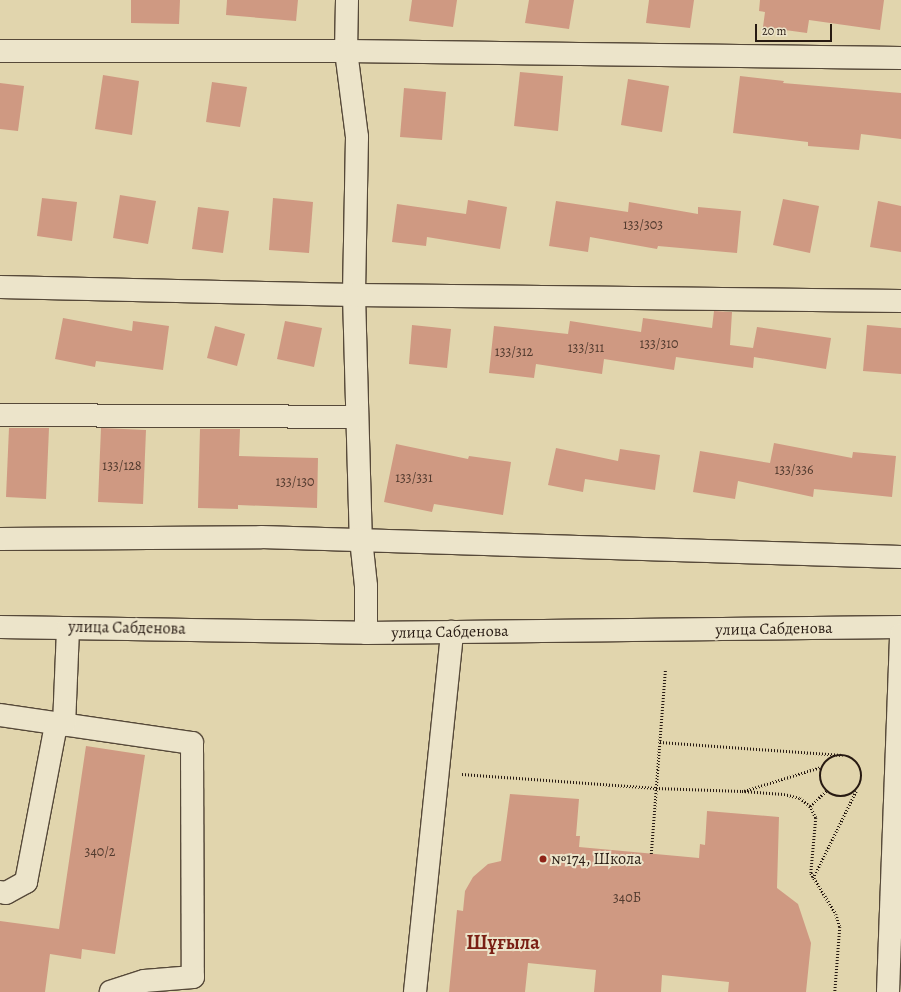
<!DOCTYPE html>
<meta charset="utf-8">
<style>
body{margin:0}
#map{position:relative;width:901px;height:992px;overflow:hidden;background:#e1d5ad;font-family:Alegreya,serif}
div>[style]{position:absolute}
.building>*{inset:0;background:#cf9982}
.path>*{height:2.5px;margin-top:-1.25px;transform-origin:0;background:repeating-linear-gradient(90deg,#271a12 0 1px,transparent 0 3px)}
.path>.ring{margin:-1.25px;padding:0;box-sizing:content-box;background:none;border:2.5px solid #271a12;border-radius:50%}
.roads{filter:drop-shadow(1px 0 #564939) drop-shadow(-1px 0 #564939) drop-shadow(0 1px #564939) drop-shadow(0 -1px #564939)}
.minor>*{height:22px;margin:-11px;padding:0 11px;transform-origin:11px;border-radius:11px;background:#ece4ca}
.dots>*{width:11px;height:11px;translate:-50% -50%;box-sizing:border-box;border:2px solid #ece4ca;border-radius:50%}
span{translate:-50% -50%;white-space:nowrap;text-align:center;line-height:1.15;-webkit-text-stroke:4px #ece4ca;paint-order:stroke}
.number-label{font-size:14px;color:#513a2e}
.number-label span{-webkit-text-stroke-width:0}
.street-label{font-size:16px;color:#271a12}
.poi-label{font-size:16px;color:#271a12}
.left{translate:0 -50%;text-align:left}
.district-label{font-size:20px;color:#7a1f14;font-weight:700}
.scale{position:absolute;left:755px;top:24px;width:77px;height:18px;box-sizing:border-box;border:2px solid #271a12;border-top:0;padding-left:5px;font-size:12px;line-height:14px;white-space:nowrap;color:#271a12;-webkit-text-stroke:3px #ece4ca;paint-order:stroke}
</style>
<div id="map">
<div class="building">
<div style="clip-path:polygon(131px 0,180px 0,179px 24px,131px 23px)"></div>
<div style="clip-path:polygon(227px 0,298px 0,296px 21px,226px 15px)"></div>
<div style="clip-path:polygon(412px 0,457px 0,453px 27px,409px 21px)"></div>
<div style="clip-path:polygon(529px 0,574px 0,569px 29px,525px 23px)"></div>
<div style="clip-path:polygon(649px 0,694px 0,690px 28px,646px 23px)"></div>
<div style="clip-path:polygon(760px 0,884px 0,880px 30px,809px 20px,807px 33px,763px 27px,765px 12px,759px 11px)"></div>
<div style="clip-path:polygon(520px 72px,563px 76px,558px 131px,514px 126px)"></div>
<div style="clip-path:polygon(103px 75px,139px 81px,132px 135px,95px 129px)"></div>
<div style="clip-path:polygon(740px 76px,784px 81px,783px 83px,901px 93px,901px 139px,861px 134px,859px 150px,808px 146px,808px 142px,733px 133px)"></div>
<div style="clip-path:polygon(628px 79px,669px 86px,662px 132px,621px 125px)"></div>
<div style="clip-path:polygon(212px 82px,247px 87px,240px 127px,206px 122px)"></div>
<div style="clip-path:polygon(0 83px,24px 86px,18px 131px,0 129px)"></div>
<div style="clip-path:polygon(404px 88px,446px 92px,442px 140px,400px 137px)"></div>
<div style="clip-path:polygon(120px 195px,156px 201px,148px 244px,113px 238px)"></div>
<div style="clip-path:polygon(42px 198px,77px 202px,72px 241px,37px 236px)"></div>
<div style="clip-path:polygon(273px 198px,313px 202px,309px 253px,269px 250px)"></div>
<div style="clip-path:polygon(783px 199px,819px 206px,810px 253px,773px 245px)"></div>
<div style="clip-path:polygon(468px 200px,507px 207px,500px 249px,427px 237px,426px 246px,392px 242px,397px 204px,466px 214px)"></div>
<div style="clip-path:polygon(556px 201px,628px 212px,629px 202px,698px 214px,698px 207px,741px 211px,737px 253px,658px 246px,657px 249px,590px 237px,588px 252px,549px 246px)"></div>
<div style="clip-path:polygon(878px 201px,901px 206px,901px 252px,870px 247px)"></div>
<div style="clip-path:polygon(198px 207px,229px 211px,223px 253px,192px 249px)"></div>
<div style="clip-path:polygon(714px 311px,732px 312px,730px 345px,753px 348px,757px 327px,831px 338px,826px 369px,754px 357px,753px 368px,676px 357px,674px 370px,604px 359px,602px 374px,536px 364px,534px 378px,489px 373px,494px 326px,568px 334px,570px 321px,641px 332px,643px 318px,712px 328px)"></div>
<div style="clip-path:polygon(63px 318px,132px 331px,133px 321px,169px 326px,163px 370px,96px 361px,95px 367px,55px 359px)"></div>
<div style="clip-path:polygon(285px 321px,322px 328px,314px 367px,277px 359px)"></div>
<div style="clip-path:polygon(412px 325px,451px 329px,447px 368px,409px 364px)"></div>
<div style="clip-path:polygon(867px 325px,901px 328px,901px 374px,863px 371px)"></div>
<div style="clip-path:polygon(215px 326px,245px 334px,237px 366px,207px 358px)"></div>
<div style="clip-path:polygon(9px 428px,49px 428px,46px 499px,6px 497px)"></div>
<div style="clip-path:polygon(101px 428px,146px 430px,143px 504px,98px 502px)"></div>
<div style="clip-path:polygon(200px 429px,240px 429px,239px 456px,318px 458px,317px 508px,238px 505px,238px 509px,198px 508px)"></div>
<div style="clip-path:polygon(774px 443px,852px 458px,853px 452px,896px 456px,892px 497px,814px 489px,813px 497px,738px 481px,735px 499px,693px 492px,700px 451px,770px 463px)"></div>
<div style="clip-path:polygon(396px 444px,468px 459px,469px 456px,511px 462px,503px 515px,434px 504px,432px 512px,384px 502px)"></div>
<div style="clip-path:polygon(556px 448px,618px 461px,620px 449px,660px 455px,655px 490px,585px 479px,583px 492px,548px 485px)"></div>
<div style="clip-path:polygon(86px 746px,145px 755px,115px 954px,82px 949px,81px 959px,50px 954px,45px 992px,0 992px,0 921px,59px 929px)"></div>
<div style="clip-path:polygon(510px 794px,579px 799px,576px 836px,580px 836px,579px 847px,699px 858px,700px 844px,705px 845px,707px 811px,779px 817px,777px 888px,798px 904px,811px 943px,806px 992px,728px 992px,729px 982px,662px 975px,661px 992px,594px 992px,596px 970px,528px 963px,525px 992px,449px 992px,457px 910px,463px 911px,465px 891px,473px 877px,488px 864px,501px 861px)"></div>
</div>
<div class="path">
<div style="left:660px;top:742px;width:183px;rotate:4.1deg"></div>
<div class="ring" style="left:820px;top:755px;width:39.5px;height:39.5px"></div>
<div style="left:462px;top:774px;width:195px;rotate:4.1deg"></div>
<div style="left:656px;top:788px;width:86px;rotate:2deg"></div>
<div style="left:742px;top:791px;width:42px;rotate:4.1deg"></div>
<div style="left:784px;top:794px;width:16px;rotate:14deg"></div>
<div style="left:800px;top:798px;width:13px;rotate:39deg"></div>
<div style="left:810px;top:806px;width:13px;rotate:63deg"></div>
<div style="left:816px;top:818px;width:55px;rotate:95.2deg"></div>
<div style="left:811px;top:873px;width:48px;rotate:58.6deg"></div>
<div style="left:836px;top:914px;width:14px;rotate:73deg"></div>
<div style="left:840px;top:927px;width:65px;rotate:94.4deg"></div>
<div style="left:744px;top:791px;width:81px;rotate:-17.3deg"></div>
<div style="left:810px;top:806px;width:22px;rotate:-43deg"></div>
<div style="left:651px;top:854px;width:185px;rotate:-85.6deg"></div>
<div style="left:813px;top:878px;width:97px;rotate:-63.7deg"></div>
</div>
<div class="roads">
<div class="minor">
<div style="left:347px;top:0;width:51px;rotate:91.1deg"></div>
<div style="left:346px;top:51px;width:87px;rotate:82.7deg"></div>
<div style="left:357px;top:137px;width:158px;rotate:91.1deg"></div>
<div style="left:354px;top:295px;width:244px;rotate:88.4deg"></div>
<div style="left:361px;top:539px;width:47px;rotate:83.9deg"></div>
<div style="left:366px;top:586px;width:47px;rotate:90deg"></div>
<div style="left:0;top:51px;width:346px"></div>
<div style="left:346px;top:51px;width:555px;rotate:0.72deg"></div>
<div style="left:0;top:287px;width:354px;rotate:1.3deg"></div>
<div style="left:354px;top:295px;width:547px;rotate:0.63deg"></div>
<div style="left:0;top:415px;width:357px;rotate:0.3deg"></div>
<div style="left:0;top:539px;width:261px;rotate:-0.4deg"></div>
<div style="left:261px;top:537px;width:640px;rotate:1.79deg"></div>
<div style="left:0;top:627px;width:366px;rotate:0.9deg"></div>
<div style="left:366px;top:633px;width:535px;rotate:-0.64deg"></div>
<div style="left:0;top:715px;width:194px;rotate:8.3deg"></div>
<div style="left:192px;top:743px;width:234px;rotate:89.8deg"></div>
<div style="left:193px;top:977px;width:49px;rotate:175.3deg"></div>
<div style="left:144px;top:981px;width:35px;rotate:162deg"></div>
<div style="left:64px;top:725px;width:97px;rotate:-87.6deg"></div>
<div style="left:0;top:892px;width:6px;rotate:9deg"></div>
<div style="left:6px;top:893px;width:23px;rotate:-29deg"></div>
<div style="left:26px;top:882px;width:161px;rotate:-79.2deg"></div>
<div style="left:415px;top:992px;width:362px;rotate:-84.1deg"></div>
<div style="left:888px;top:992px;width:358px;rotate:-87.9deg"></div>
</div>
</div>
<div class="dots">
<div style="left:543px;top:859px;background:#8f2418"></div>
</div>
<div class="number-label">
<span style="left:643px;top:225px">133/303</span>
<span style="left:659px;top:344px">133/310</span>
<span style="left:586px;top:348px">133/311</span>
<span style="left:514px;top:352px">133/312</span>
<span style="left:122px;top:466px">133/128</span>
<span style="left:794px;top:470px">133/336</span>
<span style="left:414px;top:478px">133/331</span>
<span style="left:295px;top:482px">133/130</span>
<span style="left:100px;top:852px">340/2</span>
<span style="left:627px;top:898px">340Б</span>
</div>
<div class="street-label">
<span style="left:127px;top:628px;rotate:1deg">улица Сабденова</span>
<span style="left:774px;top:629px;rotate:-1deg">улица Сабденова</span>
<span style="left:450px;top:632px;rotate:-1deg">улица Сабденова</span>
</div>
<div class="poi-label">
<span class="left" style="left:551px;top:859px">№174, Школа</span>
</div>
<div class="district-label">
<span style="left:503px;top:942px">Шұғыла</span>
</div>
<div class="scale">20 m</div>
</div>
